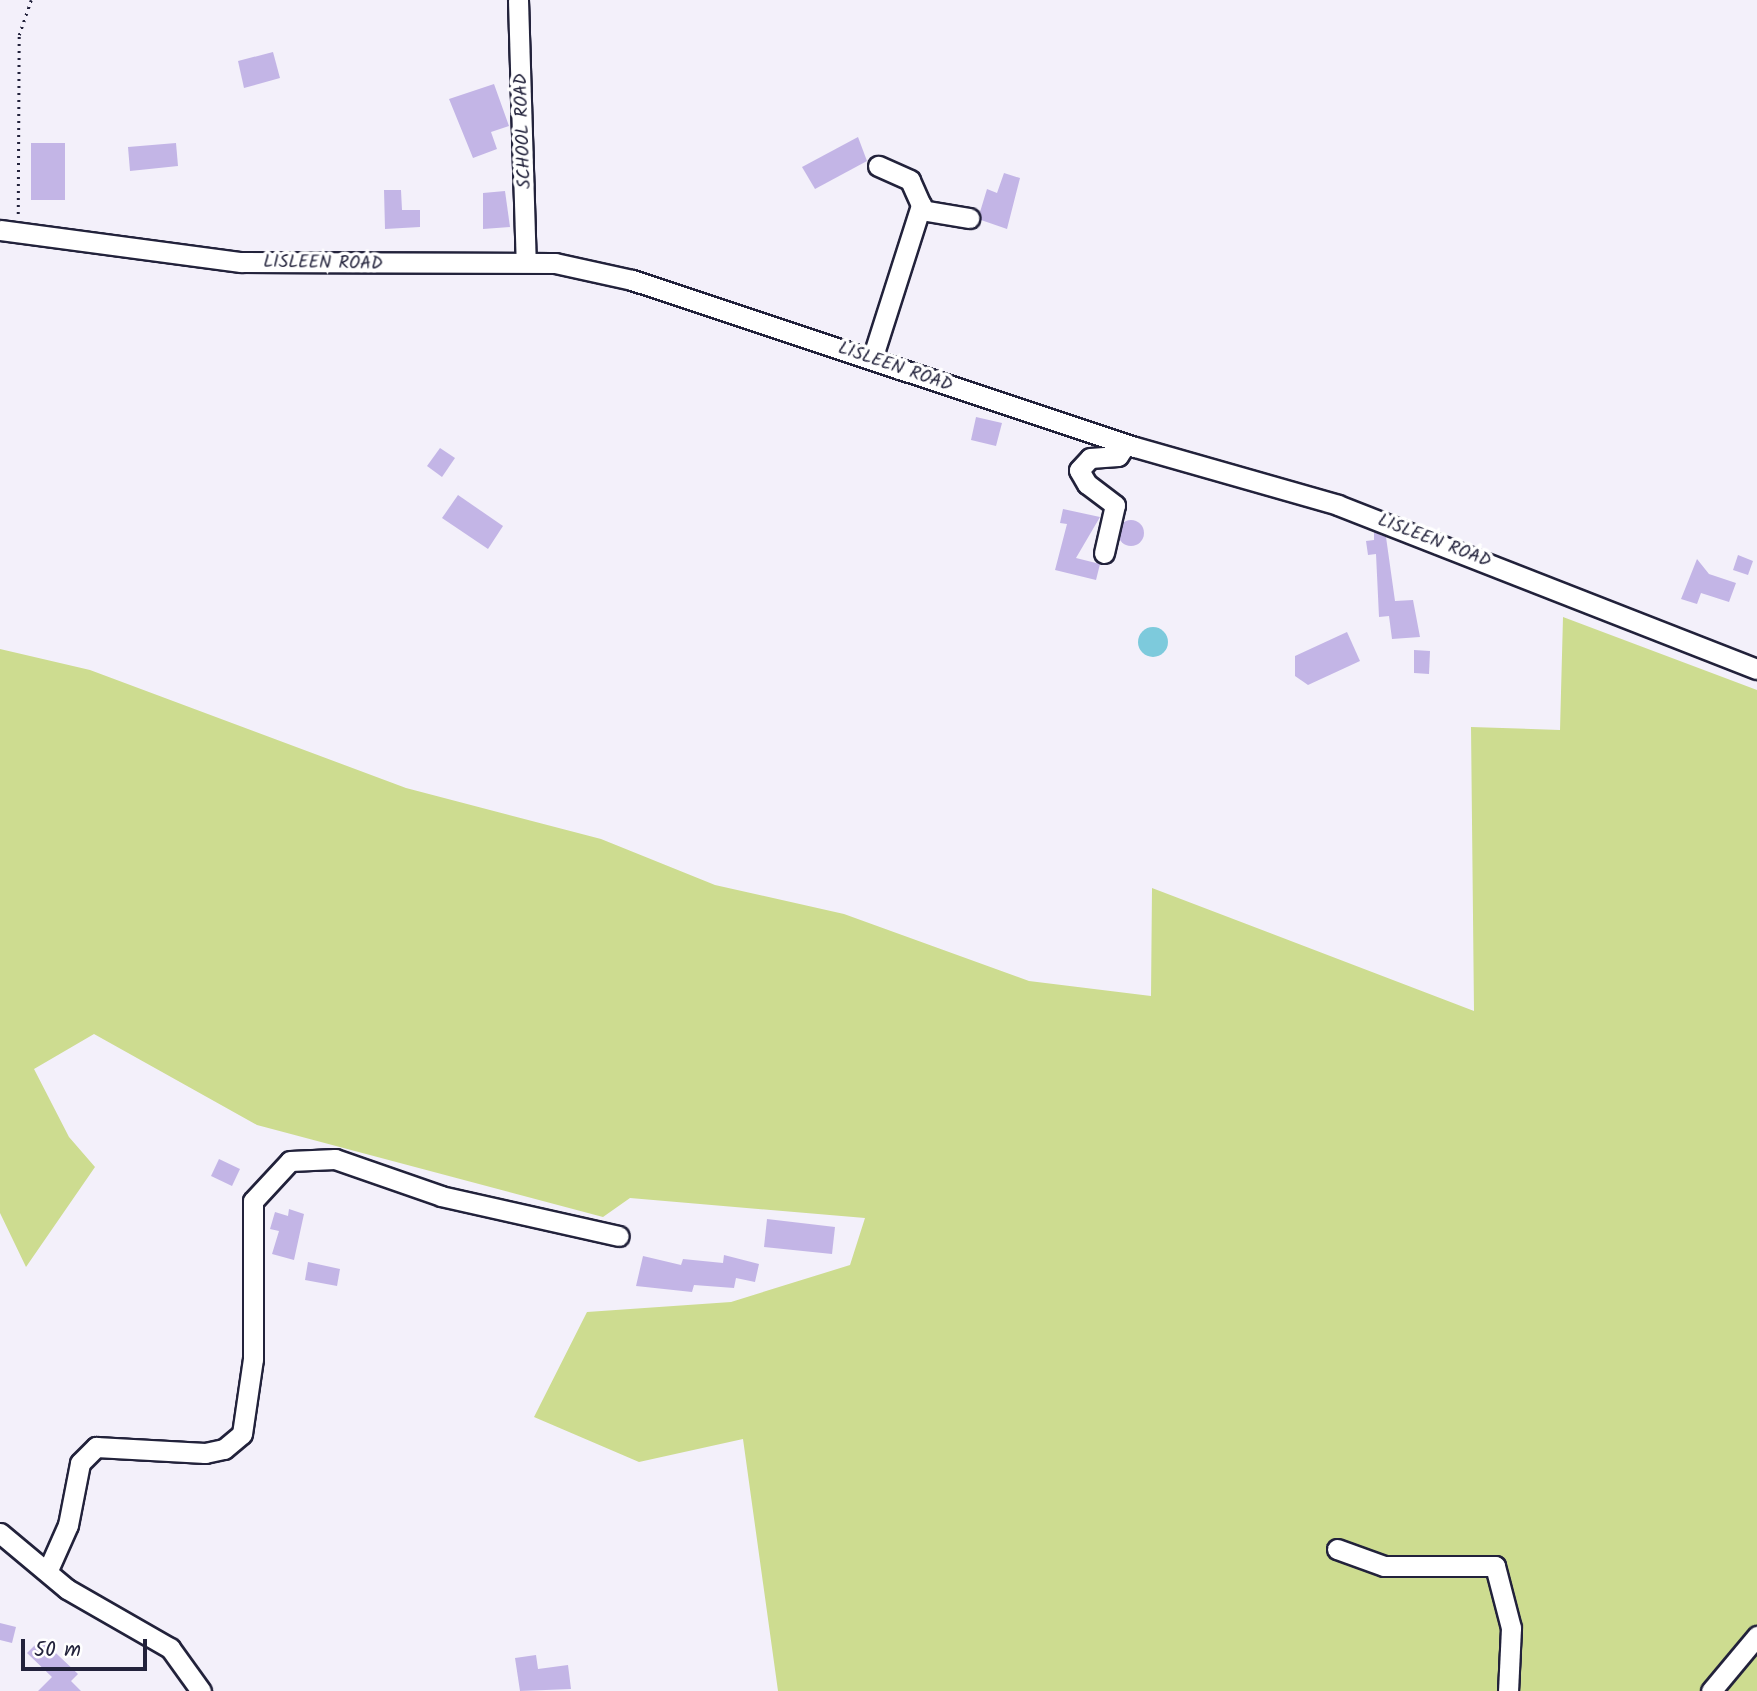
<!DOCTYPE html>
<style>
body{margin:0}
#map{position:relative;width:1757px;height:1691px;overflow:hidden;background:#f3f0fa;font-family:Kalam,sans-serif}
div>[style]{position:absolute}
.green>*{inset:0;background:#cddc90}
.water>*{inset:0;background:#7dcadc}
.round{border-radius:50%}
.building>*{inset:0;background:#c3b5e6}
.path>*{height:2.5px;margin-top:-1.25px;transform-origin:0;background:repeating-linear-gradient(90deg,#22223b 0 2px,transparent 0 7px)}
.roads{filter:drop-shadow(2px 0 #22223b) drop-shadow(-2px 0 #22223b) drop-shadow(0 2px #22223b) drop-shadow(0 -2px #22223b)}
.minor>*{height:19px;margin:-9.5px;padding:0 9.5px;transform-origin:9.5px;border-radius:9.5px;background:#fff}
span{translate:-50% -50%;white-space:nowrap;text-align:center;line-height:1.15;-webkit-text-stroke:7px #fff;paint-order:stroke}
.street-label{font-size:18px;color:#22223b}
.scale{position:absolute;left:21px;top:1639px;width:126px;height:32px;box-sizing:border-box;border:4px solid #22223b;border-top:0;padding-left:9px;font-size:21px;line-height:24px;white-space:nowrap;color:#22223b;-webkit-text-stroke:5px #fff;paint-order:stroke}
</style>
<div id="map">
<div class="green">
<div style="clip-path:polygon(1563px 617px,1757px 690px,1757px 1691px,778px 1691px,743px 1439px,639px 1462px,534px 1417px,587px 1312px,731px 1302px,850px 1265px,865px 1218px,630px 1198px,603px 1217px,257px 1125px,94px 1034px,34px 1069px,69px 1137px,95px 1167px,26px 1267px,0 1213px,0 649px,90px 670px,406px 788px,601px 839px,715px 885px,844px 914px,1029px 981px,1151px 996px,1152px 888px,1474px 1011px,1471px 727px,1560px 730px)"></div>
</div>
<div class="water">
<div class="round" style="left:1138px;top:627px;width:30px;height:30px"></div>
</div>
<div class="building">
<div style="clip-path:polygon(273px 52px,280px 78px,244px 88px,238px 61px)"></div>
<div style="clip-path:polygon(494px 84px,509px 126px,491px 132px,497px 149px,473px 158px,449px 99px)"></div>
<div style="clip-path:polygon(858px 137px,867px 161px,815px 189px,802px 167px)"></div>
<div style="clip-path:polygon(31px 143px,65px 143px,65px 200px,31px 200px)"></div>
<div style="clip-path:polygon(176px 143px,178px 166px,130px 171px,128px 147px)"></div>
<div style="clip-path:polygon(1004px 173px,1020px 178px,1007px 229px,981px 220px,980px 212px,987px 189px,997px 193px)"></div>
<div style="clip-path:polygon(384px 190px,401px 190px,402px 210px,420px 210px,420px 227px,385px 229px)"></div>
<div style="clip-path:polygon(505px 191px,510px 227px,483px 229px,483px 193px)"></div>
<div style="clip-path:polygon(976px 417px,1002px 423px,996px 446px,971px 440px)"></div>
<div style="clip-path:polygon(440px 448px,455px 458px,442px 477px,427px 466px)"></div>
<div style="clip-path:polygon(458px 495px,503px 526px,488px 549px,442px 518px)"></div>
<div style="clip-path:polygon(1063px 509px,1100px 517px,1076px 558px,1100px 564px,1096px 580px,1055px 570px,1067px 524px,1060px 523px)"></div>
<div class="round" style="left:1118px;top:520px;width:26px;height:26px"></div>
<div style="clip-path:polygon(1374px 532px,1386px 537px,1395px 601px,1413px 600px,1420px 637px,1392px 639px,1389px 616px,1379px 617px,1376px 554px,1368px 555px,1366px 541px,1374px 540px)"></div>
<div style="clip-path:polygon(1738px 555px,1753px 561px,1748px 575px,1733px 570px)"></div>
<div style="clip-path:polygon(1697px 559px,1709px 574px,1736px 583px,1729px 602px,1701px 593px,1697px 604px,1681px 599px)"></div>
<div style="clip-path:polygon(1347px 632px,1360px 661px,1308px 685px,1295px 676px,1295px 656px)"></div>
<div style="clip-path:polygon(1414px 650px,1430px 651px,1429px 674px,1414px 673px)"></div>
<div style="clip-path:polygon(219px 1159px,240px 1169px,232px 1186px,211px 1176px)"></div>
<div style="clip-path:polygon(289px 1209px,304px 1214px,294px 1260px,272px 1254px,279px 1231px,270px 1229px,275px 1212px,288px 1216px)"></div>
<div style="clip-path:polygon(767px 1219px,835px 1227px,832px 1254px,764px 1247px)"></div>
<div style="clip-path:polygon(724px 1255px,759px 1264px,755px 1282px,736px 1278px,734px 1288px,694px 1285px,692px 1292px,636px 1286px,643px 1256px,681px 1265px,683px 1259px,723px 1263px)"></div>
<div style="clip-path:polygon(308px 1262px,340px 1269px,337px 1286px,305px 1280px)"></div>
<div style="clip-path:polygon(0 1623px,16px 1627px,12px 1643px,0 1640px)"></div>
<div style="clip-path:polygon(41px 1639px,78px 1674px,71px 1681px,81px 1691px,38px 1691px,52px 1677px,27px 1653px)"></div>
<div style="clip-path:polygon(536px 1655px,538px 1669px,568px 1665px,571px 1689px,520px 1691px,515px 1658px)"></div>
</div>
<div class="path">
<div style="left:18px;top:214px;width:179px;rotate:-89.7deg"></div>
<div style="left:19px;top:35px;width:37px;rotate:-71deg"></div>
</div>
<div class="roads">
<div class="minor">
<div style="left:518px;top:0;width:262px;rotate:88.3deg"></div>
<div style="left:921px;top:210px;width:49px;rotate:9.5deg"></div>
<div style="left:0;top:230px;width:243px;rotate:7.6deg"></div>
<div style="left:241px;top:262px;width:314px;rotate:0.2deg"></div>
<div style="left:555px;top:263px;width:79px;rotate:12.4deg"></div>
<div style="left:632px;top:280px;width:530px;rotate:18.37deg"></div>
<div style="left:1135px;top:447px;width:211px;rotate:15.9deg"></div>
<div style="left:1338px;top:505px;width:450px;rotate:21.4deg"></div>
<div style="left:872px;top:359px;width:162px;rotate:-72.3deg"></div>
<div style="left:921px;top:205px;width:27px;rotate:-114deg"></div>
<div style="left:910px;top:180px;width:35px;rotate:-156deg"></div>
<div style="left:1104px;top:553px;width:49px;rotate:-77.1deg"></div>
<div style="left:1115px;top:505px;width:35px;rotate:-143deg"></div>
<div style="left:1087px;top:484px;width:16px;rotate:-120deg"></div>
<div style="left:1079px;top:470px;width:16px;rotate:-47deg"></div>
<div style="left:1090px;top:458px;width:28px;rotate:-4deg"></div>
<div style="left:1118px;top:456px;width:14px;rotate:-56deg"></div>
<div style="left:0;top:1533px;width:87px;rotate:39.9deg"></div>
<div style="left:67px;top:1589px;width:119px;rotate:29.8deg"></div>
<div style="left:170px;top:1648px;width:53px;rotate:54.2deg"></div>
<div style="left:1337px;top:1549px;width:50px;rotate:19.9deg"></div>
<div style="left:1384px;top:1566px;width:111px"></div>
<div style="left:1495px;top:1566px;width:64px;rotate:75.5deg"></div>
<div style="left:1511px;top:1628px;width:63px;rotate:92.7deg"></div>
<div style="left:48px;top:1570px;width:49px;rotate:-66deg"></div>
<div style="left:68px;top:1525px;width:63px;rotate:-79deg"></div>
<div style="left:80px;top:1463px;width:23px;rotate:-45deg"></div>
<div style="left:96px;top:1447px;width:109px;rotate:3.2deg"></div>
<div style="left:205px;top:1453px;width:19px;rotate:-12deg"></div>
<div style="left:224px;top:1449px;width:23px;rotate:-40deg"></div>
<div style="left:242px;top:1434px;width:76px;rotate:-81.7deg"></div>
<div style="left:253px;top:1359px;width:158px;rotate:-90deg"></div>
<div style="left:253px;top:1201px;width:54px;rotate:-47.2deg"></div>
<div style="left:290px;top:1161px;width:45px;rotate:-2.5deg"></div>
<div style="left:335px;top:1159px;width:112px;rotate:19.2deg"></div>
<div style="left:441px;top:1196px;width:182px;rotate:12.7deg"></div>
<div style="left:1711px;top:1691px;width:72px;rotate:-50.1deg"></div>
</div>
</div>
<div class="street-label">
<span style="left:524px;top:131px;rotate:-92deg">SCHOOL ROAD</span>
<span style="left:323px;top:264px;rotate:1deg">LISLEEN ROAD</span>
<span style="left:895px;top:368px;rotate:19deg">LISLEEN ROAD</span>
<span style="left:1434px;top:542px;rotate:21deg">LISLEEN ROAD</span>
</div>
<div class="scale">50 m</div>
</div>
